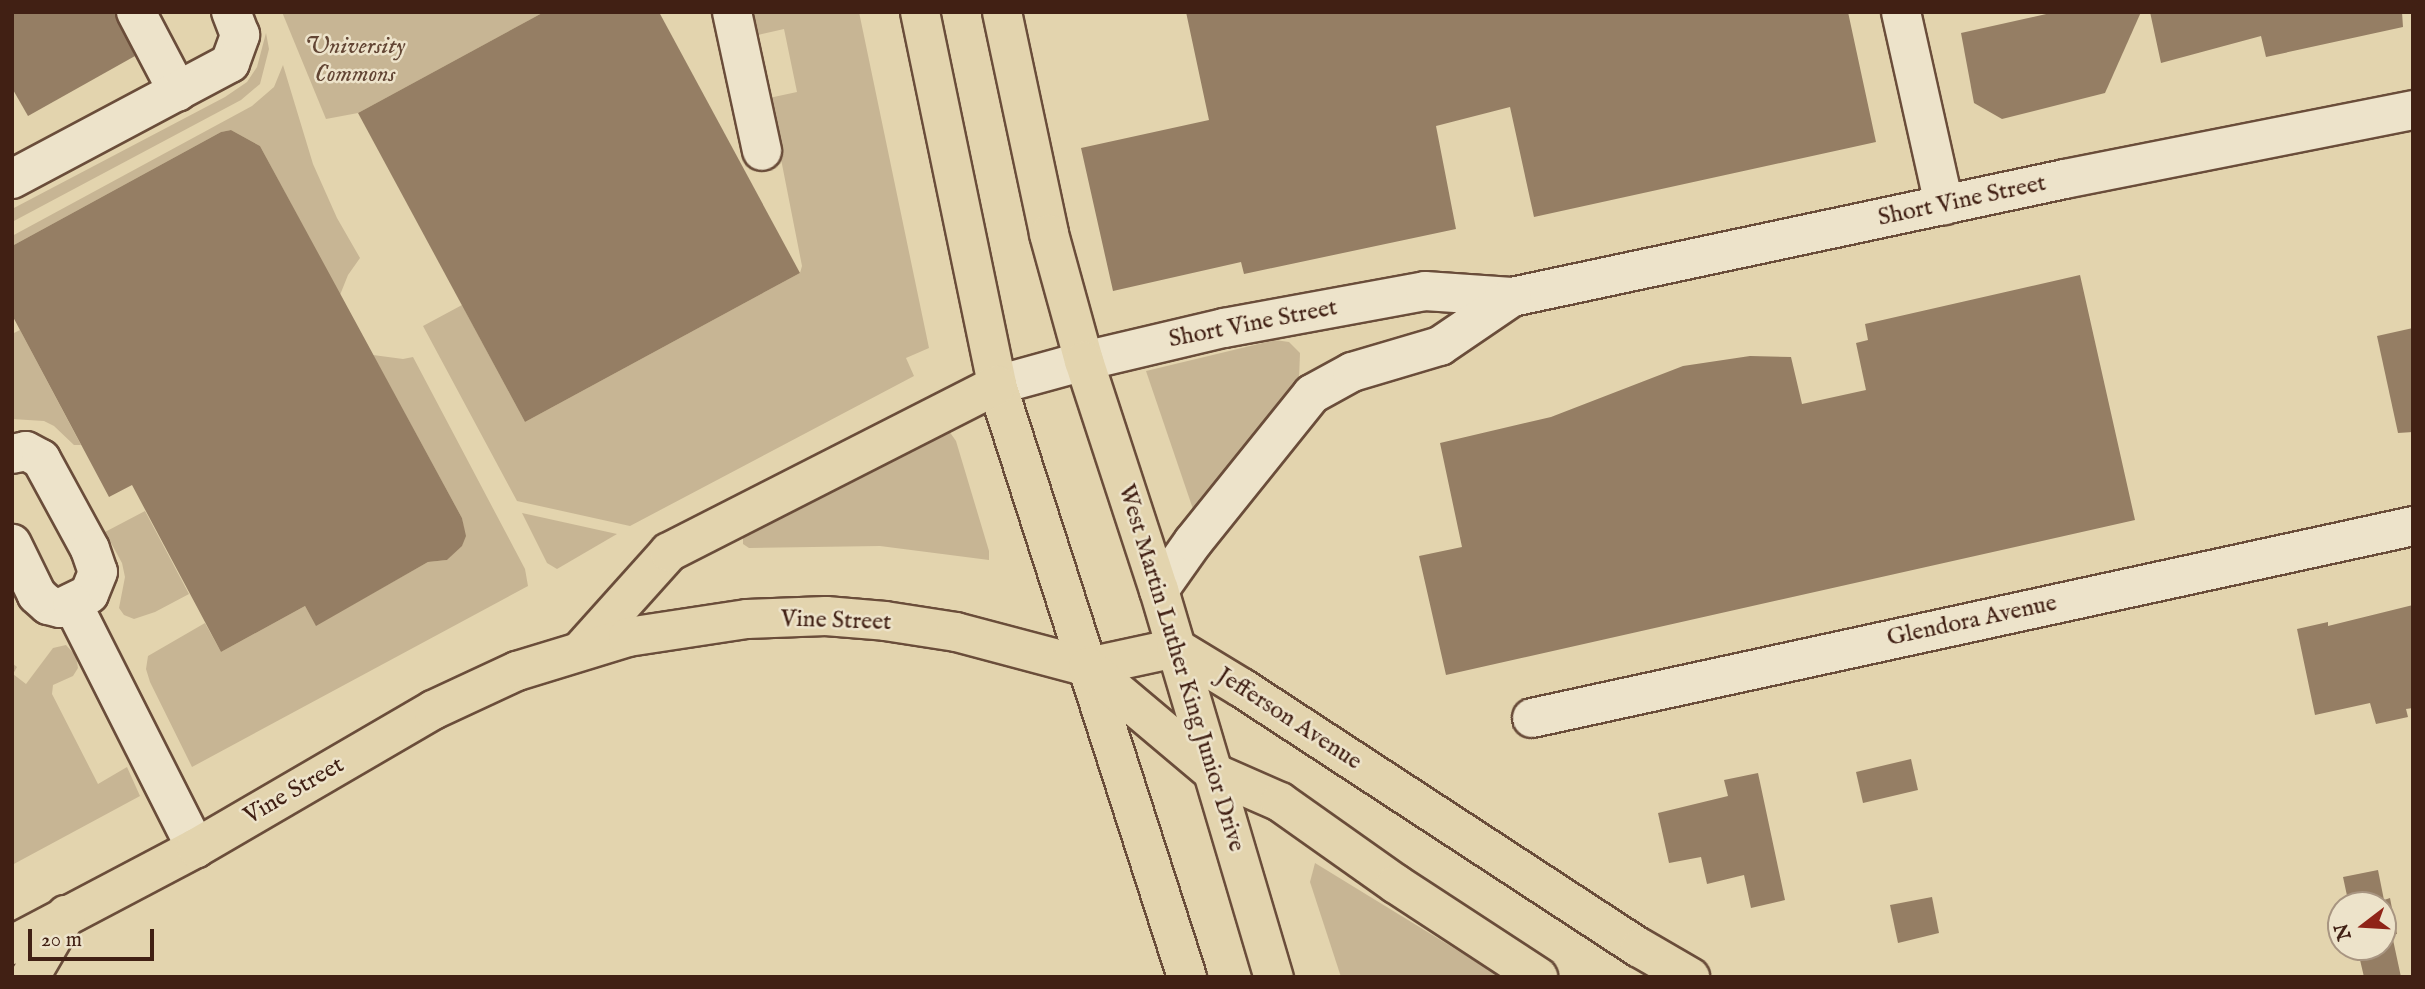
<!DOCTYPE html>
<style>
body{margin:0}
#map{position:relative;width:2425px;height:989px;overflow:hidden;background:#e3d4ae;font-family:"IM FELL English",serif}
div>[style]{position:absolute}
.green>*{inset:0;background:#c7b594}
.building>*{inset:0;background:#957e64}
.roads{filter:drop-shadow(2px 0 #6a4d3a) drop-shadow(-2px 0 #6a4d3a) drop-shadow(0 2px #6a4d3a) drop-shadow(0 -2px #6a4d3a)}
.minor>*{height:38px;margin:-19px;padding:0 19px;transform-origin:19px;border-radius:19px;background:#ede3ca}
.major>*{height:38px;margin:-19px;padding:0 19px;transform-origin:19px;border-radius:19px;background:#e3d4ae}
span{translate:-50% -50%;white-space:nowrap;text-align:center;line-height:1.15;-webkit-text-stroke:5px #ede3ca;paint-order:stroke}
.park-label{font-size:24px;color:#624534;font-style:italic}
.street-label{font-size:24px;color:#412014}
.frame{position:absolute;inset:0;border:14px solid #412014;pointer-events:none}
.north{position:absolute;left:2327px;top:891px;width:70px;height:70px;box-sizing:border-box;background:#ede3ca;border:2px solid #a89581;border-radius:50%;rotate:253deg;font-size:19px;font-weight:700;line-height:28px;text-align:center;color:#412014}
.north::after{content:'';display:block;margin:auto;width:24px;height:32px;background:#8f2418;clip-path:polygon(50% 0,100% 100%,50% 72%,0 100%)}
.scale{position:absolute;left:28px;top:929px;width:126px;height:32px;box-sizing:border-box;border:4px solid #412014;border-top:0;padding-left:9px;font-size:21px;line-height:24px;white-space:nowrap;color:#412014;-webkit-text-stroke:5px #ede3ca;paint-order:stroke}
</style>
<div id="map">
<div class="green">
<div style="clip-path:polygon(282px 12px,544px 12px,358px 113px,326px 119px)"></div>
<div style="clip-path:polygon(753px 12px,859px 12px,929px 348px,906px 358px,914px 376px,630px 526px,517px 501px,423px 326px,462px 305px,525px 422px,800px 273px,802px 266px,769px 98px,797px 92px,784px 29px,758px 35px)"></div>
<div style="clip-path:polygon(266px 33px,269px 49px,260px 84px,241px 100px,12px 222px,12px 209px,225px 97px,247px 82px,257px 67px)"></div>
<div style="clip-path:polygon(283px 65px,313px 164px,337px 218px,360px 258px,348px 275px,340px 295px,260px 146px,231px 130px,221px 132px,12px 246px,12px 236px,252px 106px,274px 87px)"></div>
<div style="clip-path:polygon(20px 330px,81px 445px,74px 445px,54px 426px,44px 421px,12px 419px,12px 334px)"></div>
<div style="clip-path:polygon(1275px 340px,1289px 342px,1300px 353px,1299px 379px,1194px 512px,1146px 371px)"></div>
<div style="clip-path:polygon(373px 355px,403px 359px,413px 357px,525px 569px,528px 586px,192px 767px,150px 682px,146px 669px,148px 656px,205px 623px,221px 652px,305px 606px,316px 625px,428px 562px,447px 560px,462px 545px,465px 536px,462px 518px)"></div>
<div style="clip-path:polygon(949px 431px,956px 441px,989px 551px,989px 560px,880px 546px,749px 548px,743px 544px,743px 534px)"></div>
<div style="clip-path:polygon(145px 511px,189px 594px,155px 612px,134px 619px,124px 615px,119px 608px,125px 577px,122px 563px,105px 532px)"></div>
<div style="clip-path:polygon(522px 513px,617px 534px,557px 569px,547px 563px)"></div>
<div style="clip-path:polygon(66px 645px,76px 656px,78px 668px,73px 676px,53px 685px,52px 694px,98px 784px,127px 767px,140px 796px,12px 865px,12px 663px,17px 667px,13px 674px,26px 684px,53px 648px)"></div>
<div style="clip-path:polygon(1315px 863px,1501px 977px,1341px 977px,1310px 882px)"></div>
</div>
<div class="building">
<div style="clip-path:polygon(12px 12px,114px 12px,135px 56px,28px 116px,12px 88px)"></div>
<div style="clip-path:polygon(544px 12px,659px 12px,800px 273px,525px 422px,358px 113px)"></div>
<div style="clip-path:polygon(1186px 12px,1848px 12px,1876px 142px,1534px 217px,1510px 107px,1436px 126px,1456px 229px,1244px 274px,1241px 262px,1113px 291px,1081px 148px,1209px 120px)"></div>
<div style="clip-path:polygon(2055px 12px,2141px 12px,2105px 93px,2002px 119px,1974px 103px,1961px 33px)"></div>
<div style="clip-path:polygon(2150px 12px,2402px 12px,2403px 27px,2266px 57px,2261px 36px,2161px 63px)"></div>
<div style="clip-path:polygon(231px 130px,260px 146px,462px 518px,466px 536px,462px 546px,447px 560px,428px 562px,316px 626px,305px 606px,221px 652px,132px 485px,109px 497px,12px 315px,12px 246px,221px 132px)"></div>
<div style="clip-path:polygon(2080px 275px,2135px 520px,1446px 675px,1419px 556px,1462px 547px,1440px 443px,1551px 417px,1683px 366px,1750px 356px,1791px 357px,1802px 404px,1866px 390px,1856px 343px,1868px 340px,1865px 324px)"></div>
<div style="clip-path:polygon(2413px 328px,2413px 432px,2398px 433px,2377px 336px)"></div>
<div style="clip-path:polygon(2413px 605px,2413px 708px,2406px 709px,2408px 717px,2376px 724px,2370px 703px,2315px 715px,2297px 629px,2328px 622px,2328px 626px)"></div>
<div style="clip-path:polygon(1911px 759px,1918px 790px,1863px 803px,1856px 772px)"></div>
<div style="clip-path:polygon(1758px 773px,1785px 900px,1751px 908px,1744px 875px,1707px 884px,1701px 857px,1669px 863px,1658px 813px,1728px 796px,1724px 780px)"></div>
<div style="clip-path:polygon(2378px 870px,2384px 900px,2390px 898px,2397px 934px,2392px 935px,2401px 977px,2364px 977px,2357px 947px,2383px 947px,2383px 905px,2349px 905px,2343px 877px)"></div>
<div style="clip-path:polygon(1932px 897px,1939px 933px,1898px 943px,1890px 905px)"></div>
</div>
<div class="roads">
<div class="minor">
<div style="left:136px;top:12px;width:90px;rotate:62.3deg"></div>
<div style="left:732px;top:12px;width:142px;rotate:77.8deg"></div>
<div style="left:1901px;top:12px;width:198px;rotate:77.4deg"></div>
<div style="left:12px;top:179px;width:247px;rotate:-28deg"></div>
<div style="left:230px;top:63px;width:30px;rotate:-70deg"></div>
<div style="left:240px;top:35px;width:25px;rotate:-111deg"></div>
<div style="left:997px;top:385px;width:90px;rotate:-15.4deg"></div>
<div style="left:1084px;top:361px;width:144px;rotate:-13.3deg"></div>
<div style="left:1224px;top:328px;width:204px;rotate:-10.4deg"></div>
<div style="left:1425px;top:291px;width:87px;rotate:3.9deg"></div>
<div style="left:1512px;top:297px;width:565px;rotate:-12.05deg"></div>
<div style="left:2065px;top:179px;width:355px;rotate:-11.2deg"></div>
<div style="left:12px;top:454px;width:14px;rotate:-12deg"></div>
<div style="left:26px;top:451px;width:17px;rotate:28deg"></div>
<div style="left:41px;top:459px;width:102px;rotate:61.4deg"></div>
<div style="left:90px;top:549px;width:24px;rotate:71deg"></div>
<div style="left:98px;top:572px;width:24px;rotate:112deg"></div>
<div style="left:89px;top:594px;width:32px;rotate:154deg"></div>
<div style="left:60px;top:608px;width:12px;rotate:-166deg"></div>
<div style="left:48px;top:605px;width:15px;rotate:-138deg"></div>
<div style="left:37px;top:595px;width:57px;rotate:-116.1deg"></div>
<div style="left:1159px;top:590px;width:59px;rotate:-54.7deg"></div>
<div style="left:1193px;top:542px;width:190px;rotate:-51.2deg"></div>
<div style="left:1312px;top:394px;width:46px;rotate:-28.8deg"></div>
<div style="left:1352px;top:372px;width:92px;rotate:-16.5deg"></div>
<div style="left:1440px;top:346px;width:87px;rotate:-34.2deg"></div>
<div style="left:72px;top:603px;width:275px;rotate:63.2deg"></div>
<div style="left:1532px;top:718px;width:902px;rotate:-12.29deg"></div>
</div>
<div class="major">
<div style="left:920px;top:12px;width:381px;rotate:78.3deg"></div>
<div style="left:997px;top:385px;width:622px;rotate:72.21deg"></div>
<div style="left:1002px;top:12px;width:227px;rotate:78deg"></div>
<div style="left:1049px;top:234px;width:132px;rotate:74.6deg"></div>
<div style="left:1084px;top:361px;width:241px;rotate:71.9deg"></div>
<div style="left:1159px;top:590px;width:404px;rotate:73.5deg"></div>
<div style="left:582px;top:649px;width:130px;rotate:-48.1deg"></div>
<div style="left:669px;top:552px;width:368px;rotate:-27deg"></div>
<div style="left:1088px;top:667px;width:90px;rotate:-12.2deg"></div>
<div style="left:1176px;top:648px;width:77px;rotate:31.2deg"></div>
<div style="left:1242px;top:688px;width:475px;rotate:33.2deg"></div>
<div style="left:1640px;top:948px;width:58px;rotate:30.1deg"></div>
<div style="left:12px;top:945px;width:208px;rotate:-27.8deg"></div>
<div style="left:196px;top:848px;width:274px;rotate:-30.2deg"></div>
<div style="left:433px;top:710px;width:93px;rotate:-24.9deg"></div>
<div style="left:517px;top:671px;width:116px;rotate:-17deg"></div>
<div style="left:628px;top:637px;width:120px;rotate:-8.6deg"></div>
<div style="left:747px;top:619px;width:79px;rotate:-2.2deg"></div>
<div style="left:826px;top:616px;width:59px;rotate:4.8deg"></div>
<div style="left:885px;top:621px;width:72px;rotate:8.8deg"></div>
<div style="left:956px;top:632px;width:137px;rotate:14.9deg"></div>
<div style="left:1088px;top:667px;width:165px;rotate:40.1deg"></div>
<div style="left:1214px;top:773px;width:72px;rotate:23.7deg"></div>
<div style="left:1280px;top:802px;width:142px;rotate:35.3deg"></div>
<div style="left:1396px;top:884px;width:170px;rotate:33.2deg"></div>
<div style="left:30px;top:977px;width:72px;rotate:-59.9deg"></div>
</div>
</div>
<div class="park-label">
<span style="left:355px;top:61px">University<br>Commons</span>
</div>
<div class="street-label">
<span style="left:1962px;top:201px;rotate:-12deg">Short Vine Street</span>
<span style="left:1253px;top:324px;rotate:-11deg">Short Vine Street</span>
<span style="left:836px;top:621px;rotate:2deg">Vine Street</span>
<span style="left:1972px;top:621px;rotate:-12deg">Glendora Avenue</span>
<span style="left:1181px;top:668px;rotate:73deg">West Martin Luther King Junior Drive</span>
<span style="left:1289px;top:719px;rotate:33deg">Jefferson Avenue</span>
<span style="left:294px;top:791px;rotate:-30deg">Vine Street</span>
</div>
<div class="frame"></div>
<div class="north">N</div>
<div class="scale">20 m</div>
</div>
